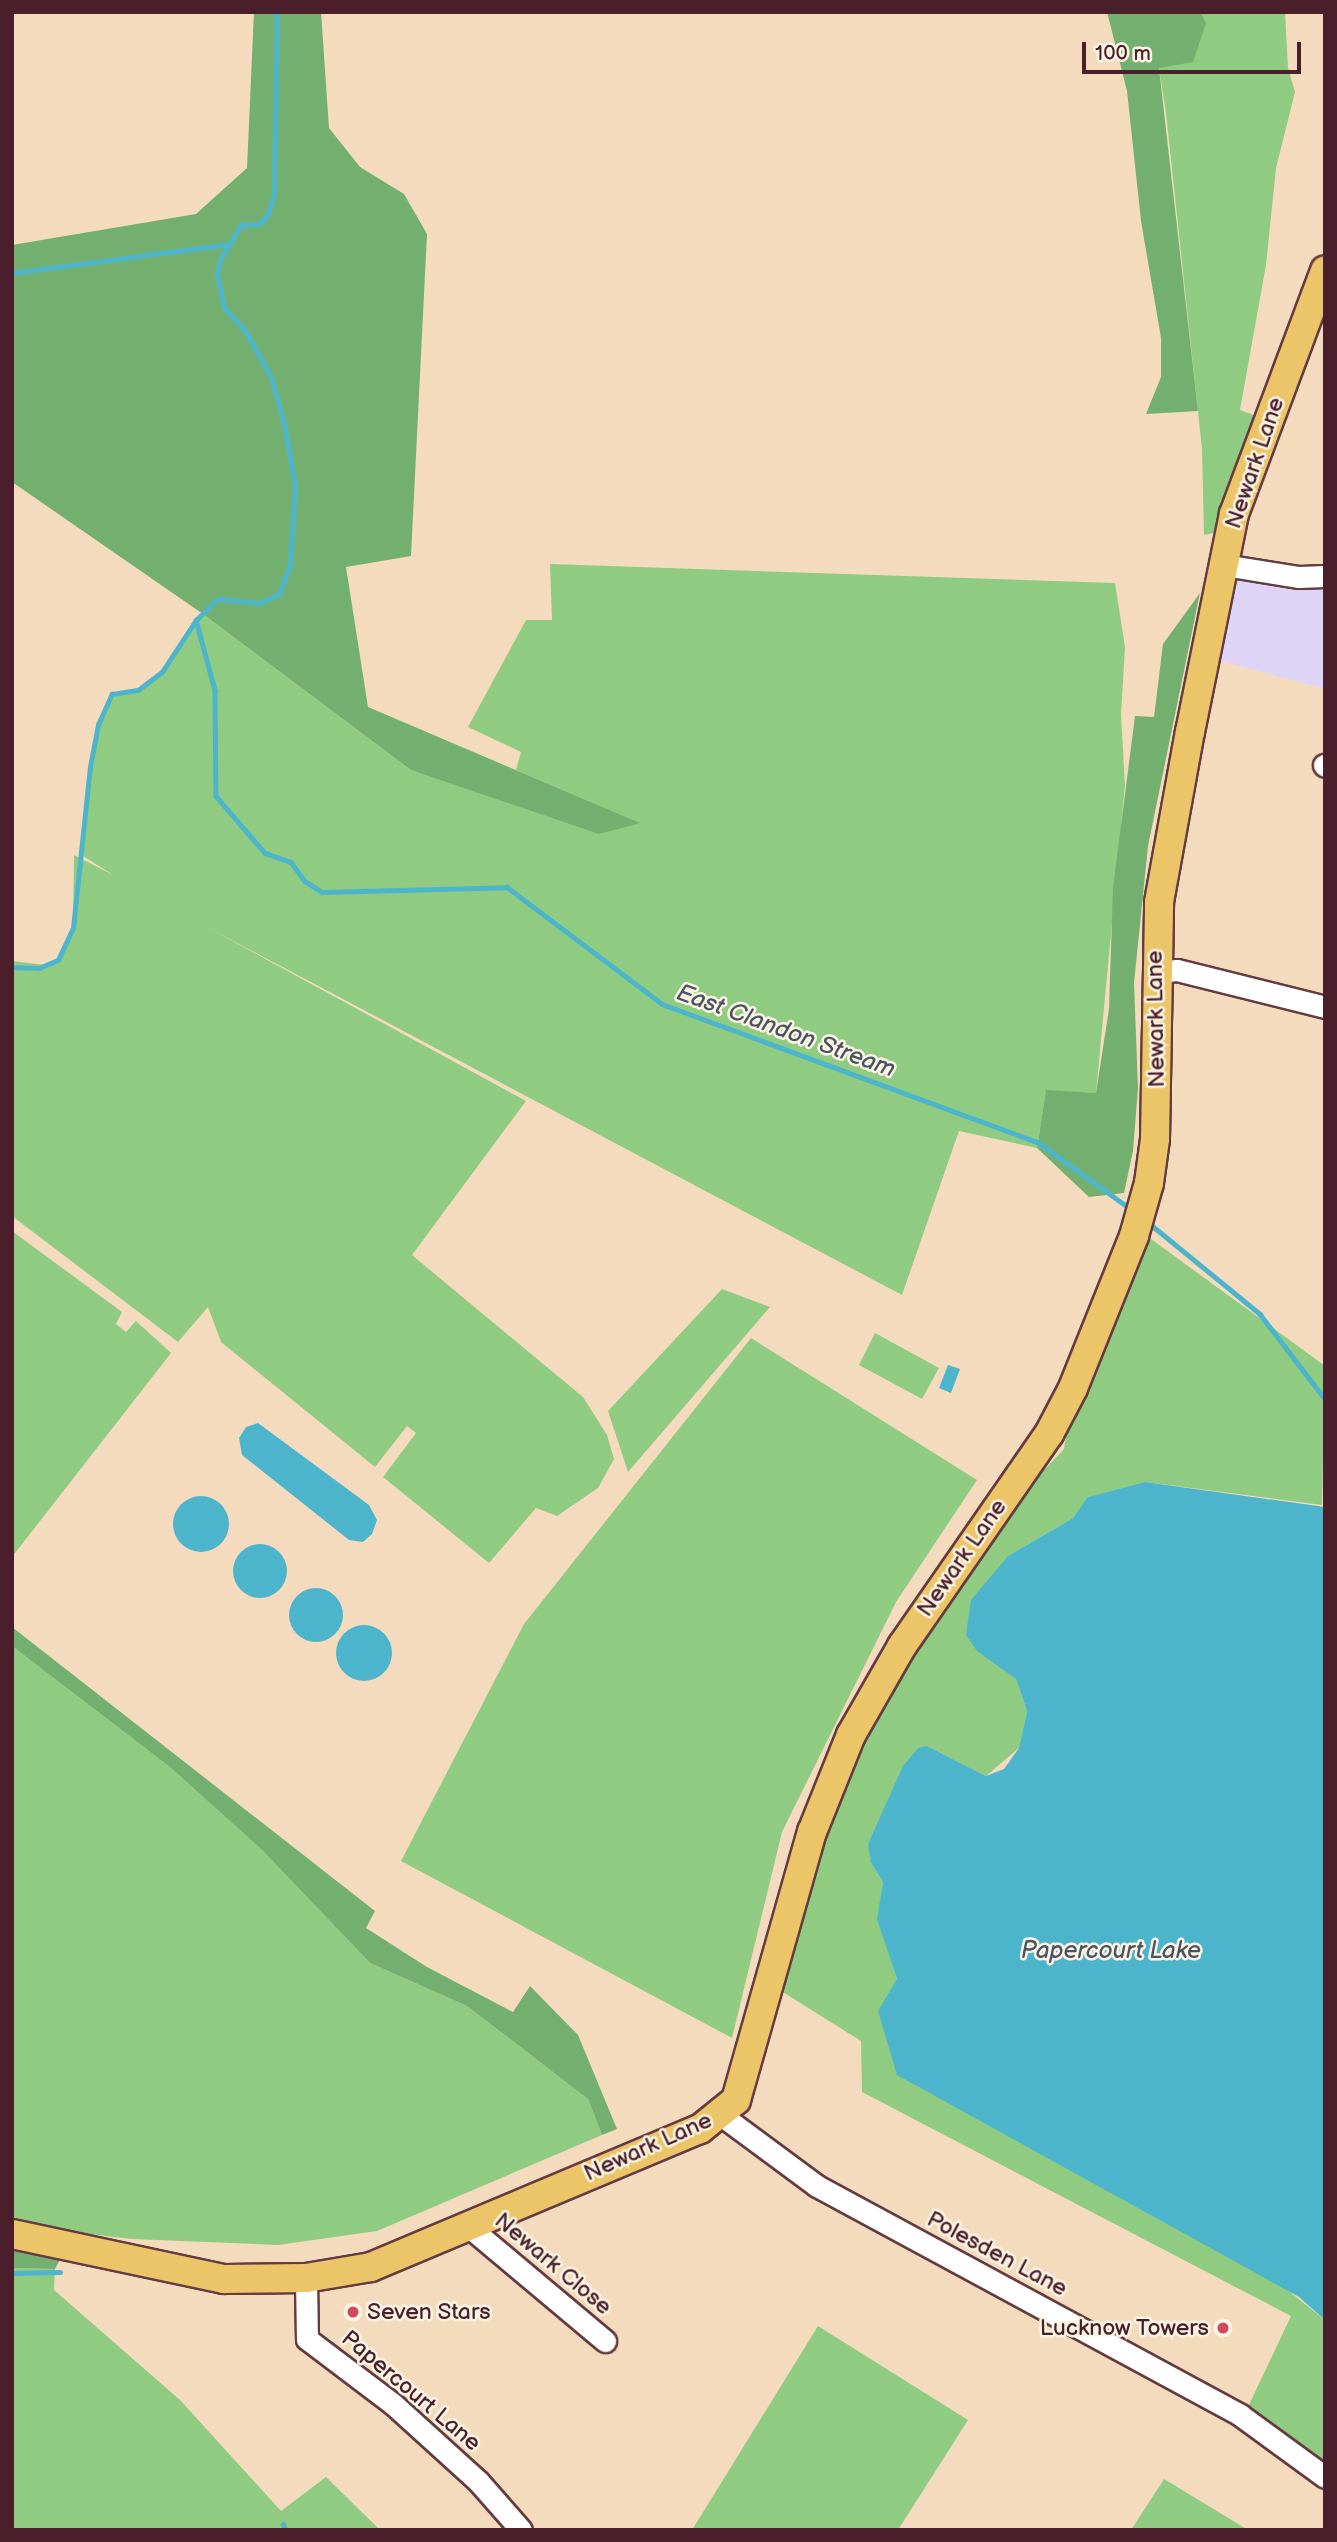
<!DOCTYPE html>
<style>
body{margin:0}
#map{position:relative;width:1337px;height:2542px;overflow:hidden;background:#f5dbbe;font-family:"Balsamiq Sans",sans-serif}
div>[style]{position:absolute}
.built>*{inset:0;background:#ded5f6}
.green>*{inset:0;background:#8fcc82}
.forest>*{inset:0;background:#73b070}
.water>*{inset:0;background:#4db5cb}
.round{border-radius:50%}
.stream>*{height:4.5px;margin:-2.25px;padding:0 2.25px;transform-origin:2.25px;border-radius:2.25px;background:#4db5cb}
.roads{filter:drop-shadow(2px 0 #643b41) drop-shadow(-2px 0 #643b41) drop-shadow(0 2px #643b41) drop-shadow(0 -2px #643b41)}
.minor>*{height:21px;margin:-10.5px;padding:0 10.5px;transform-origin:10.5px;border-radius:10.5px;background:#fff}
.major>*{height:28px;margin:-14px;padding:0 14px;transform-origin:14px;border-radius:14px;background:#edc569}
.dots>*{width:19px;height:19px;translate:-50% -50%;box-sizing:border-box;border:4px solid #fcf5e5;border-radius:50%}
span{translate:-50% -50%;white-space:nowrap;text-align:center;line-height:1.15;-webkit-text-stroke:5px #fcf5e5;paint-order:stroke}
.street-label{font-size:23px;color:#4a1f2b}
.poi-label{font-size:23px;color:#4a1f2b}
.left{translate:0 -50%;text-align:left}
.right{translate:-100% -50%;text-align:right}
.water-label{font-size:24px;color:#4b5463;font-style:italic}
.frame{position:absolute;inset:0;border:14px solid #4a1f2b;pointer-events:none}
.scale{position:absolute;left:1082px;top:42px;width:219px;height:32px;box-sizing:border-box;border:4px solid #4a1f2b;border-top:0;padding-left:9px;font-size:21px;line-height:24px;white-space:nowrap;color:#4a1f2b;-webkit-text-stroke:5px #fcf5e5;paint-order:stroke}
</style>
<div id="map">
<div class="built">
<div style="clip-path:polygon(1224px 565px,1325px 584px,1325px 689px,1205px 657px)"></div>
</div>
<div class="green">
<div style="clip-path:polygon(1150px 12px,1285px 12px,1288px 68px,1295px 92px,1276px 168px,1266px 265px,1240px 410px,1256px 416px,1219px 532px,1204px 535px,1202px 449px,1166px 113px)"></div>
<div style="clip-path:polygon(550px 564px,1115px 583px,1125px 647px,1121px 715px,1125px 785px,1096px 1093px,1046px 1091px,1037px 1148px,959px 1131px,902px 1295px,205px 926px,526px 1101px,412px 1255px,583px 1397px,607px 1435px,614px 1459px,598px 1488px,557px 1516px,536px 1508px,489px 1563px,383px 1477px,416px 1433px,407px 1426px,375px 1467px,221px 1342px,208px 1307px,178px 1342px,12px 1216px,12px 961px,45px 965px,58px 960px,73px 928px,74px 855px,113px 875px,80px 854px,90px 767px,105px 708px,112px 694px,138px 690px,162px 672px,203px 614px,411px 770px,639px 823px,516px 770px,521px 752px,468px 727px,526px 620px,552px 620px)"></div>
<div style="clip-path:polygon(12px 1231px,122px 1312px,116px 1324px,126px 1332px,136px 1321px,171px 1353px,12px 1557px)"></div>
<div style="clip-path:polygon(1147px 1236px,1325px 1366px,1322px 1505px,1145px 1482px,1089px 1497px,1073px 1518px,1008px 1556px,1016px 1679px,1027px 1711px,1019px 1748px,986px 1776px,927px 1746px,871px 1863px,883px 1882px,878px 1919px,897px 1979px,1325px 2320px,1325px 2463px,1247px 2409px,1291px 2316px,862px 2092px,861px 2041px,778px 1989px,854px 1750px,915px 1644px,1019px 1497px,1064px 1449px,1069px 1416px)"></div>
<div style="clip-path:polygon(722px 1289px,770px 1307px,628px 1472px,608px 1411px)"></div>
<div style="clip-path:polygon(875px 1333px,939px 1368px,922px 1399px,859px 1365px)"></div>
<div style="clip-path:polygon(751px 1338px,977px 1480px,896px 1602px,782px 1832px,732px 2038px,401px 1861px,524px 1624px)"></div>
<div style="clip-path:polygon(12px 1646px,171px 1768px,262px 1850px,370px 1963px,467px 2006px,588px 2099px,602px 2135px,377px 2231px,278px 2245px,132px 2239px,12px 2225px)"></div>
<div style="clip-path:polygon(12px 2268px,55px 2269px,54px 2290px,180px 2400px,281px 2511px,326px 2477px,380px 2530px,12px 2530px)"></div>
<div style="clip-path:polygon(818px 2326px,968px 2420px,898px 2530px,692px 2530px)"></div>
<div style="clip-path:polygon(1164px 2479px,1230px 2519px,1248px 2530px,1131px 2530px)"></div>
</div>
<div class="forest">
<div style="clip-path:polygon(254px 12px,321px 12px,329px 128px,360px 167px,404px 194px,427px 234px,411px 556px,346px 567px,368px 707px,640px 823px,599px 834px,411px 770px,203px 614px,12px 482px,12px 245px,196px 214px,247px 168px)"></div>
<div style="clip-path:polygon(1107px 12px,1200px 12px,1206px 23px,1193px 62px,1159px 68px,1198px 411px,1146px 414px,1161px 377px,1161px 338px,1141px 221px,1127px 91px)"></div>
<div style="clip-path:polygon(1200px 593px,1148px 846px,1134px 983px,1138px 1088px,1133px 1151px,1124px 1193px,1089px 1197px,1037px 1148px,1046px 1090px,1096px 1093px,1109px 1009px,1113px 888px,1135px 716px,1154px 717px,1163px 644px)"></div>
<div style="clip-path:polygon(12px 1627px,375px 1911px,366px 1928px,427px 1967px,513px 2012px,530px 1986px,578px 2035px,617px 2129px,602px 2135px,588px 2099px,467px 2006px,370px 1963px,262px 1850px,171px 1768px,12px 1646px)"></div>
<div style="clip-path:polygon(12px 2240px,66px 2248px,55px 2269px,12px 2268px)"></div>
</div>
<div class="water">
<div style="clip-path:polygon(948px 1365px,960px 1369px,951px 1393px,939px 1388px)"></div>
<div style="clip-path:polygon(258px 1423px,369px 1505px,377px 1520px,372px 1534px,363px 1542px,349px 1540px,242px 1455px,239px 1438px,246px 1427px)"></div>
<div style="clip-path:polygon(1145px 1482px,1325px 1507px,1325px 2320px,1299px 2297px,897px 2075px,878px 2011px,897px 1979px,877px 1919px,883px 1882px,871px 1863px,868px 1844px,903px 1766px,918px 1748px,927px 1746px,986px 1776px,1004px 1769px,1019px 1748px,1027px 1711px,1016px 1679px,977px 1651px,966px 1635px,971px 1600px,1008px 1556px,1073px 1518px,1088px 1497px)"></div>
<div class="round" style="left:173px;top:1496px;width:56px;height:56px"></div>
<div class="round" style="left:233px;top:1544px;width:54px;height:54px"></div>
<div class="round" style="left:289px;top:1588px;width:54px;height:54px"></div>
<div class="round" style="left:336px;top:1625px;width:56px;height:56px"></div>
</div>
<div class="stream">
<div style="left:12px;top:273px;width:219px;rotate:-7.6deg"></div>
<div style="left:196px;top:620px;width:73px;rotate:74.8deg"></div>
<div style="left:215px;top:690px;width:106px;rotate:89.5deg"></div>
<div style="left:216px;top:796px;width:75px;rotate:49.3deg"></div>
<div style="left:265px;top:853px;width:28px;rotate:19deg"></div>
<div style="left:291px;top:862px;width:24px;rotate:54deg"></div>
<div style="left:305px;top:881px;width:20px;rotate:33deg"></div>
<div style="left:322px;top:892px;width:185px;rotate:-1.5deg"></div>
<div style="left:507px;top:887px;width:194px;rotate:37deg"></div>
<div style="left:662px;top:1004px;width:402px;rotate:20.2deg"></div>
<div style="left:1039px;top:1143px;width:113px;rotate:35.7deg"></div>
<div style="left:12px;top:967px;width:27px;rotate:2deg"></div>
<div style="left:39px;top:968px;width:21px;rotate:-23deg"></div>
<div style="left:58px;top:960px;width:35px;rotate:-65deg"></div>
<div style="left:73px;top:928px;width:162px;rotate:-84deg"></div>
<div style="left:90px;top:767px;width:43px;rotate:-79.2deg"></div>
<div style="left:98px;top:725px;width:34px;rotate:-66deg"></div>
<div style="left:112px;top:694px;width:26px;rotate:-9deg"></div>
<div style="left:138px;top:690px;width:30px;rotate:-37deg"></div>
<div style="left:162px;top:672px;width:62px;rotate:-56.8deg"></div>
<div style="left:196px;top:620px;width:30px;rotate:-44deg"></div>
<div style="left:218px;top:599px;width:42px;rotate:5.4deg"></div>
<div style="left:260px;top:603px;width:21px;rotate:-25deg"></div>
<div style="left:279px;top:594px;width:31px;rotate:-69deg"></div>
<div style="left:290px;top:565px;width:80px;rotate:-86.4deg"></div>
<div style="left:295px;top:485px;width:62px;rotate:-100.2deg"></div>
<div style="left:284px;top:424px;width:49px;rotate:-105.5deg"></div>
<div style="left:271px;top:377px;width:53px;rotate:-119.5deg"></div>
<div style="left:245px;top:331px;width:31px;rotate:-132deg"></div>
<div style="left:224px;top:308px;width:35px;rotate:-102deg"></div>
<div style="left:217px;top:274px;width:14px;rotate:-78deg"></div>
<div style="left:220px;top:260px;width:41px;rotate:-59deg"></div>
<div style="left:241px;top:225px;width:19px;rotate:-3deg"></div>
<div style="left:260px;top:224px;width:13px;rotate:-51deg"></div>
<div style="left:268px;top:214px;width:21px;rotate:-73deg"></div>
<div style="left:274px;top:194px;width:182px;rotate:-89.1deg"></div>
<div style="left:1149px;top:1223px;width:144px;rotate:39.3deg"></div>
<div style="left:1260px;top:1314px;width:107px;rotate:52.6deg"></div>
<div style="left:12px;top:2273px;width:48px;rotate:-1.2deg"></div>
<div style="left:283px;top:2524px;width:7px;rotate:63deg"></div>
</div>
<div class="roads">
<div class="minor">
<div style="left:1224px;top:565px;width:76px;rotate:9.1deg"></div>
<div style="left:1299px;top:577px;width:26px;rotate:-2deg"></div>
<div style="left:1324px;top:765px;width:1px;rotate:45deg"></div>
<div style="left:1155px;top:973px;width:22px;rotate:-8deg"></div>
<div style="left:1177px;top:970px;width:153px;rotate:14deg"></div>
<div style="left:721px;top:2115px;width:119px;rotate:36.5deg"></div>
<div style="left:817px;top:2186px;width:481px;rotate:28.4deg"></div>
<div style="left:1240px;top:2415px;width:105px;rotate:36.1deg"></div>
<div style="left:468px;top:2226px;width:179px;rotate:40deg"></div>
<div style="left:306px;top:2278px;width:61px;rotate:89.1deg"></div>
<div style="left:307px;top:2339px;width:108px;rotate:37.1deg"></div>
<div style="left:393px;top:2404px;width:115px;rotate:42.2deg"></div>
<div style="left:478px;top:2481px;width:65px;rotate:48.7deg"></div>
</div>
<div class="major">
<div style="left:12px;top:2234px;width:217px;rotate:12deg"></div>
<div style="left:224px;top:2279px;width:82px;rotate:-0.7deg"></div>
<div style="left:306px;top:2278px;width:66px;rotate:-9.6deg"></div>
<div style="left:371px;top:2267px;width:357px;rotate:-22.8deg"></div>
<div style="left:700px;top:2129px;width:46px;rotate:-38.9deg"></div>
<div style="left:736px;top:2100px;width:279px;rotate:-74.2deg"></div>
<div style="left:812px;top:1832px;width:105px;rotate:-68.1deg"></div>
<div style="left:851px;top:1735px;width:103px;rotate:-60.2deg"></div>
<div style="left:902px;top:1646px;width:258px;rotate:-55.3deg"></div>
<div style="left:1049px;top:1434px;width:52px;rotate:-62.4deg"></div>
<div style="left:1073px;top:1388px;width:164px;rotate:-68.1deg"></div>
<div style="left:1134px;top:1236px;width:55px;rotate:-74.2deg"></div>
<div style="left:1149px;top:1183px;width:44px;rotate:-82.2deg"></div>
<div style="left:1155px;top:1139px;width:237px;rotate:-89deg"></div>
<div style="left:1159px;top:902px;width:173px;rotate:-79.7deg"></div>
<div style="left:1190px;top:732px;width:222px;rotate:-78.6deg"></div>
<div style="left:1234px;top:514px;width:260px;rotate:-69.5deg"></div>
</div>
</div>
<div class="dots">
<div style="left:353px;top:2312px;background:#d1495b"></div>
<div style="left:1223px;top:2328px;background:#d1495b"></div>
</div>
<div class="street-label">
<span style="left:1255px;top:463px;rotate:-71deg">Newark Lane</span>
<span style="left:1156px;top:1019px;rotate:-91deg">Newark Lane</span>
<span style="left:962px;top:1558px;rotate:-55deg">Newark Lane</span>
<span style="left:648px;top:2147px;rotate:-24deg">Newark Lane</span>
<span style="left:997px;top:2254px;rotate:28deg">Polesden Lane</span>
<span style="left:553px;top:2264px;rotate:40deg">Newark Close</span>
<span style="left:411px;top:2391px;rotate:40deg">Papercourt Lane</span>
</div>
<div class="poi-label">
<span class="left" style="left:367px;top:2312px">Seven Stars</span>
<span class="right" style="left:1209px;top:2328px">Lucknow Towers</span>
</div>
<div class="water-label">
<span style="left:786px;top:1031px;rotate:20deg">East Clandon Stream</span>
<span style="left:1111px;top:1951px">Papercourt Lake</span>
</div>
<div class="frame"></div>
<div class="scale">100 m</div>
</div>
